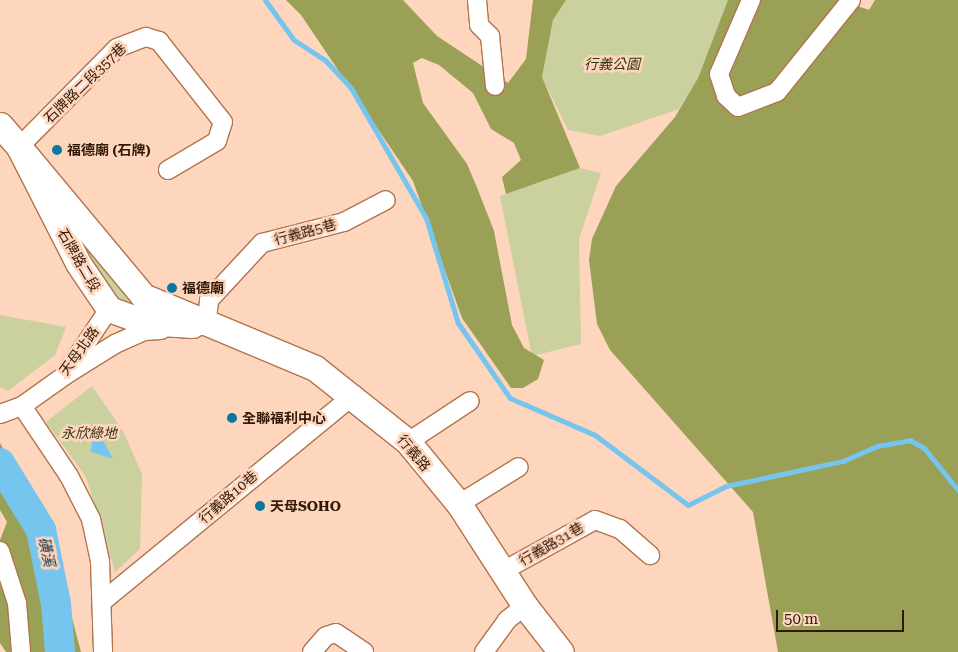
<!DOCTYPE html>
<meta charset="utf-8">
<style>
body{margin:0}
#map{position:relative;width:958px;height:652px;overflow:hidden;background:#fed5bd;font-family:"Roboto Serif","Noto Sans TC",serif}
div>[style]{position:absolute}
.green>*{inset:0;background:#cbd09f}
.forest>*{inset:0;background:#9aa055}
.water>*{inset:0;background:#75c5ee}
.stream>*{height:5px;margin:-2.5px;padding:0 2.5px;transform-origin:2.5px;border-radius:2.5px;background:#75c5ee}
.river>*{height:30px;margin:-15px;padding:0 15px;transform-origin:15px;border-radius:15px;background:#75c5ee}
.roads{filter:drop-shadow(1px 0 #b2744d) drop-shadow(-1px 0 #b2744d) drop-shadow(0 1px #b2744d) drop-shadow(0 -1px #b2744d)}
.street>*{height:18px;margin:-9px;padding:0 9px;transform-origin:9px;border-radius:9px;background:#fff}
.secondary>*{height:25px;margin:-12.5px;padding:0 12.5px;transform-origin:12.5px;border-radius:12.5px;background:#fff}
.dots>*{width:14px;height:14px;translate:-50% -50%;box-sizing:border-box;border:2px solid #fed5bd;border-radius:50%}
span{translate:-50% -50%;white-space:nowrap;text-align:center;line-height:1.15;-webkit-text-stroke:5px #fed5bd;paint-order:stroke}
.park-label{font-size:14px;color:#333514;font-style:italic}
.street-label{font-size:14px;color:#311908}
.poi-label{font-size:14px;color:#311908;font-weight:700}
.left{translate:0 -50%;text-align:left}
.water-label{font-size:15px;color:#0b3041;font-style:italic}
.scale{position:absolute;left:776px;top:610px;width:128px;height:22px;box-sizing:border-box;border:2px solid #311908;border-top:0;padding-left:6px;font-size:15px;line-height:18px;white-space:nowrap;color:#311908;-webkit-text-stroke:4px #fed5bd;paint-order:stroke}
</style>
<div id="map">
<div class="green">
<div style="clip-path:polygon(566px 0,728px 0,698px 78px,679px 109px,600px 136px,568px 130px,542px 77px,553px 20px)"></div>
<div style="clip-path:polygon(580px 168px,601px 173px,579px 239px,581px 344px,532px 356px,500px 196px)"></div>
<div style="clip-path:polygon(84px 234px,155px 313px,119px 301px,79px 243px)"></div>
<div style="clip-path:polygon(0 315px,66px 327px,55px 355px,8px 391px,0 387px)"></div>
<div style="clip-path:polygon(92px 386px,123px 431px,142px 474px,140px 549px,115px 572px,86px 477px,46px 422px)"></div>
</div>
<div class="forest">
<div style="clip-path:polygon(286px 0,403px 0,437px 36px,508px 83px,526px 59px,533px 0,566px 0,553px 20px,542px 77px,580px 168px,506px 194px,502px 177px,521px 160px,514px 143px,491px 129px,473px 93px,439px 65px,422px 58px,413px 63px,423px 103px,467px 164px,476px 185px,494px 231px,512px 325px,524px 348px,544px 360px,538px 379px,523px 388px,511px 388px,462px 318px,413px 181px,301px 15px)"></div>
<div style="clip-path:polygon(728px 0,840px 0,869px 10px,875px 0,958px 0,958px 652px,778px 652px,753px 512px,610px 350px,597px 324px,589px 260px,592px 239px,616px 186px,675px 117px,698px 78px)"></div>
<div style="clip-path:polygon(0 443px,50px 535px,81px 652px,6px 652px,0 643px,0 540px,7px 522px,0 510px)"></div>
</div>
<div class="water">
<div style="clip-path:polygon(94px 424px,113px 459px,91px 452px)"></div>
</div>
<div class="stream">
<div style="left:265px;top:0;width:49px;rotate:54.1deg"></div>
<div style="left:294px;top:40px;width:37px;rotate:33deg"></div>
<div style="left:325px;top:60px;width:38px;rotate:47deg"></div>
<div style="left:351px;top:88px;width:150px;rotate:60deg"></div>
<div style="left:426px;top:218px;width:110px;rotate:73.1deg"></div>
<div style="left:458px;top:323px;width:91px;rotate:55.3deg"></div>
<div style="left:510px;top:398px;width:93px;rotate:23.5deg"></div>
<div style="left:595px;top:435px;width:116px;rotate:37deg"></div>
<div style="left:688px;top:505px;width:42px;rotate:-26.6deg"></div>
<div style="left:726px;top:486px;width:120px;rotate:-12.1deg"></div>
<div style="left:843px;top:461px;width:37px;rotate:-24deg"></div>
<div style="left:877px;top:446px;width:34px;rotate:-10deg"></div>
<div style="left:910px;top:440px;width:16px;rotate:30deg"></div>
<div style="left:924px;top:448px;width:54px;rotate:51deg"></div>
</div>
<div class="river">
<div style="left:0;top:463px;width:79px;rotate:58.5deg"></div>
<div style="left:41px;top:530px;width:76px;rotate:78.5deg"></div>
<div style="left:56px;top:604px;width:48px;rotate:85.2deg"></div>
</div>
<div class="roads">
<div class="street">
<div style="left:477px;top:0;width:25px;rotate:85deg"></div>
<div style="left:479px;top:25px;width:16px;rotate:45deg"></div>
<div style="left:490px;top:36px;width:50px;rotate:84.3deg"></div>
<div style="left:751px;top:0;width:81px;rotate:113.4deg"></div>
<div style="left:719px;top:74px;width:23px;rotate:72deg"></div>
<div style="left:726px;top:96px;width:16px;rotate:43deg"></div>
<div style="left:738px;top:107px;width:42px;rotate:-21deg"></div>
<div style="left:777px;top:92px;width:118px;rotate:-51.2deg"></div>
<div style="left:19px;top:147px;width:139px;rotate:-45.3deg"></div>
<div style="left:117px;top:48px;width:31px;rotate:-21deg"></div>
<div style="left:146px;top:37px;width:14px;rotate:17deg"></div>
<div style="left:159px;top:41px;width:103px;rotate:51.7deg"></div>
<div style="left:223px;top:122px;width:20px;rotate:108deg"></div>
<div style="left:217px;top:141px;width:57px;rotate:149.4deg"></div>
<div style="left:200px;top:326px;width:6px"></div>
<div style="left:206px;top:326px;width:26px;rotate:-83deg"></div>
<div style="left:209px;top:300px;width:78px;rotate:-47.1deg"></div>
<div style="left:262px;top:243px;width:85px;rotate:-14.4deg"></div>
<div style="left:344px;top:222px;width:47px;rotate:-27.6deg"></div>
<div style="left:64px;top:376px;width:60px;rotate:-32.1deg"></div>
<div style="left:115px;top:344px;width:32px;rotate:-24deg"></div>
<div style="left:144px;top:331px;width:17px;rotate:-3deg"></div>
<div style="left:22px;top:406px;width:84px;rotate:56.1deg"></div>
<div style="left:69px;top:476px;width:48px;rotate:62.9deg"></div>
<div style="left:91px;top:519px;width:43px;rotate:77.9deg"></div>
<div style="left:100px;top:561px;width:91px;rotate:88.1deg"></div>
<div style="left:0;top:414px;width:23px;rotate:-20deg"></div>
<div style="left:22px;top:406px;width:52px;rotate:-35.5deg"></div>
<div style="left:64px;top:376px;width:81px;rotate:-56.1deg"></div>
<div style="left:408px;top:442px;width:74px;rotate:-33.5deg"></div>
<div style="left:459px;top:504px;width:70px;rotate:-31.7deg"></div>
<div style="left:0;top:551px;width:55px;rotate:71.9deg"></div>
<div style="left:17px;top:603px;width:49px;rotate:85.3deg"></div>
<div style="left:503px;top:571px;width:105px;rotate:-29deg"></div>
<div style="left:595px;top:520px;width:27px;rotate:20deg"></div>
<div style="left:620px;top:529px;width:40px;rotate:41deg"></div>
<div style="left:103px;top:601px;width:325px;rotate:-39.4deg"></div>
<div style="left:312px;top:652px;width:21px;rotate:-49deg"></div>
<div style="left:326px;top:636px;width:10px;rotate:-17deg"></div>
<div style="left:336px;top:633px;width:34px;rotate:34deg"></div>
<div style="left:484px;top:652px;width:39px;rotate:-54deg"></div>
<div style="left:507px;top:620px;width:23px;rotate:-38deg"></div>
</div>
<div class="secondary">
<div style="left:0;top:125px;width:29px;rotate:49deg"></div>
<div style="left:19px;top:147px;width:130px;rotate:63deg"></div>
<div style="left:78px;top:263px;width:55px;rotate:56deg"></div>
<div style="left:109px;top:309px;width:37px;rotate:20deg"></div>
<div style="left:144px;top:322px;width:49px;rotate:3.5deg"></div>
<div style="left:19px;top:147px;width:194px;rotate:50.2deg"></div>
<div style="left:143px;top:296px;width:186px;rotate:22.7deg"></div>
<div style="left:315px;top:368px;width:119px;rotate:38.5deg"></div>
<div style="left:408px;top:442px;width:80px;rotate:50.6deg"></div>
<div style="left:459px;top:504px;width:121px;rotate:57.1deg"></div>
<div style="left:525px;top:606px;width:58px;rotate:52deg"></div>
</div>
</div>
<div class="dots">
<div style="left:57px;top:150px;background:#0a77a2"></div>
<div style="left:172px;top:288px;background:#0a77a2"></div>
<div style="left:232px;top:418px;background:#0a77a2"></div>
<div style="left:260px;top:506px;background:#0a77a2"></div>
</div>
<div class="park-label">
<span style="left:612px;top:64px">行義公園</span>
<span style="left:89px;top:433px">永欣綠地</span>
</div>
<div class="street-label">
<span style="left:85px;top:83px;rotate:-44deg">石牌路二段357巷</span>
<span style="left:305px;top:232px;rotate:-15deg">行義路5巷</span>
<span style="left:79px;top:260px;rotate:60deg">石牌路二段</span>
<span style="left:79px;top:351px;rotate:-54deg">天母北路</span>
<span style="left:414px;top:453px;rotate:50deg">行義路</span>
<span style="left:228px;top:497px;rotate:-41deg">行義路10巷</span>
<span style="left:551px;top:544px;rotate:-30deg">行義路31巷</span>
</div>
<div class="poi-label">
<span class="left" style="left:67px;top:150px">福德廟 (石牌)</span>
<span class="left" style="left:182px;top:288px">福德廟</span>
<span class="left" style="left:242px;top:418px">全聯福利中心</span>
<span class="left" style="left:270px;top:506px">天母SOHO</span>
</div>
<div class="water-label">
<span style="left:46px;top:552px;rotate:78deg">磺溪</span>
</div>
<div class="scale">50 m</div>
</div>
